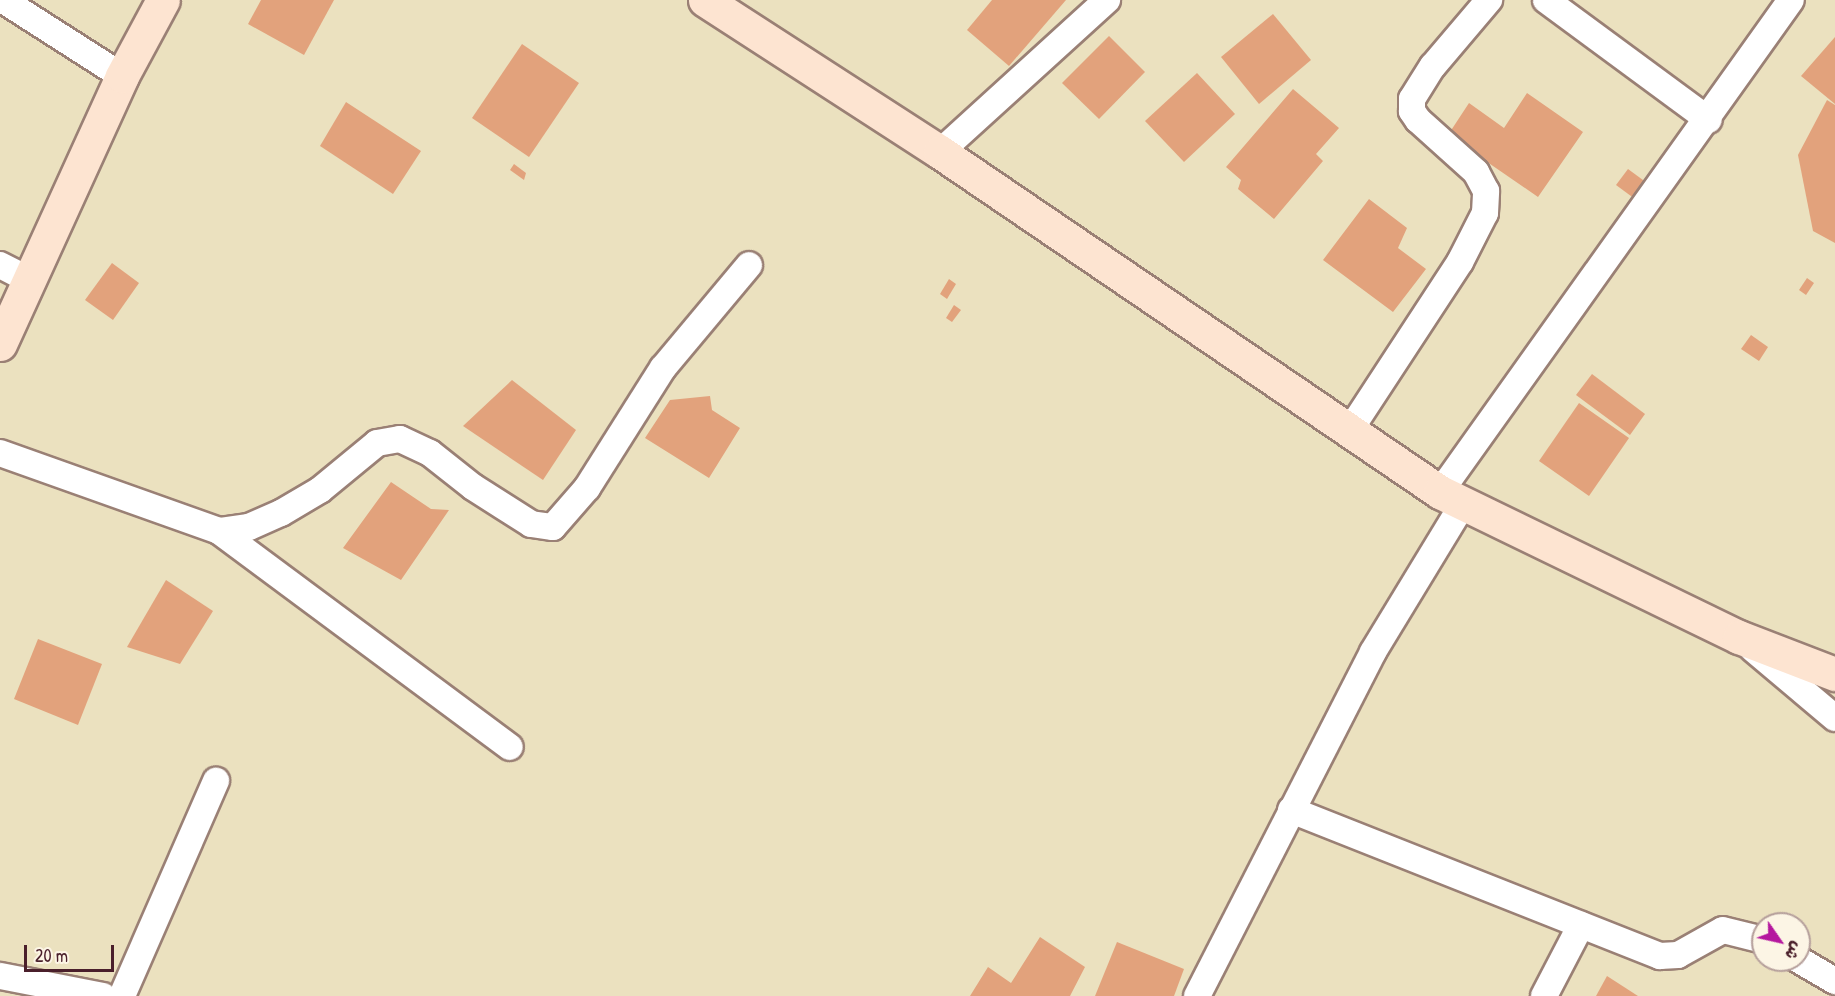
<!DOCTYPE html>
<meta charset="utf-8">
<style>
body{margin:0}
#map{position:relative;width:1835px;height:996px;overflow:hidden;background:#ebe1bf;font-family:"Patrick Hand","Playpen Sans Arabic",sans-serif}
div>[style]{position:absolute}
.building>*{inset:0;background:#e2a27c}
.roads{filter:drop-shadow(2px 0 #9a8075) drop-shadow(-2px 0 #9a8075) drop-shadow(0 2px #9a8075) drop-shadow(0 -2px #9a8075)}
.street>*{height:26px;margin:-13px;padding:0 13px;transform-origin:13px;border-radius:13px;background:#fff}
.secondary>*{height:33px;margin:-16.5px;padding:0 16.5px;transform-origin:16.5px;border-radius:16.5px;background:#fde4d1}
span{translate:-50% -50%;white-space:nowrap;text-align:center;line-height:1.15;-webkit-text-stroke:4.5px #fcf5e5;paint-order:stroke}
.north{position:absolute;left:1751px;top:912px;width:60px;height:60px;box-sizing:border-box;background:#fcf5e5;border:2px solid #b59f9b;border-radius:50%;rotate:124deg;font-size:16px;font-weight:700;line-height:24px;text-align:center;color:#4a1f2b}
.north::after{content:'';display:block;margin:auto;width:21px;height:27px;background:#b5179e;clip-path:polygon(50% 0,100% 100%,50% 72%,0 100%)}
.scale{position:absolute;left:24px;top:945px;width:90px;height:27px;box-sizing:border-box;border:3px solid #4a1f2b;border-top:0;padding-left:8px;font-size:18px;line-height:21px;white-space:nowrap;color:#4a1f2b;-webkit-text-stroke:4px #fcf5e5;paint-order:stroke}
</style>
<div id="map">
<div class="building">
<div style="clip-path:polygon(261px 0,334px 0,304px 55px,248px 24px)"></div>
<div style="clip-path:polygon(992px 0,1066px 0,1009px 66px,967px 30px)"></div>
<div style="clip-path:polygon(1273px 14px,1311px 60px,1259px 104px,1221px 57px)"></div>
<div style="clip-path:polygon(1109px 36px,1145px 72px,1099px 119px,1062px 83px)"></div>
<div style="clip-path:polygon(1835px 37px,1835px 104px,1801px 76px)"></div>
<div style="clip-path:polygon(522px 44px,579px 83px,529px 157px,472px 118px)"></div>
<div style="clip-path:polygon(1197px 73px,1235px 114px,1184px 162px,1145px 121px)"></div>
<div style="clip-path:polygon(1293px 89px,1339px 128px,1316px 154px,1323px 161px,1274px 219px,1238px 189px,1241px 180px,1226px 167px)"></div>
<div style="clip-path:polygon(1527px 93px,1583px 132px,1538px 197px,1448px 135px,1469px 103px,1504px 128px)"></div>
<div style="clip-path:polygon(1827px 100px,1835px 105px,1835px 243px,1813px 231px,1798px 155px)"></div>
<div style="clip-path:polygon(346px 102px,421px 151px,393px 194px,320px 146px)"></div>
<div style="clip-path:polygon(514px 164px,526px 173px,524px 180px,510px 170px)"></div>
<div style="clip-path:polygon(1628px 169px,1647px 183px,1635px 199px,1616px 185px)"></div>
<div style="clip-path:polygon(1369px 199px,1407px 228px,1398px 248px,1426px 269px,1393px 312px,1323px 260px)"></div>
<div style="clip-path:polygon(112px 263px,139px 283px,113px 320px,85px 300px)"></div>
<div style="clip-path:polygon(1807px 278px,1814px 283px,1806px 295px,1799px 290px)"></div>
<div style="clip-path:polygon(949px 279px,956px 284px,947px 299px,940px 294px)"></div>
<div style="clip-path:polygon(954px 305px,961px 310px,952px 322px,946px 318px)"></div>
<div style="clip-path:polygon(1751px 335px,1768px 347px,1759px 361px,1741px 349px)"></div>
<div style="clip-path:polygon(1592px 374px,1645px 414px,1630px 435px,1576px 395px)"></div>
<div style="clip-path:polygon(512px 380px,576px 430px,543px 480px,463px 426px)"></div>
<div style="clip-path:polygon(710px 396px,712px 410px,740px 428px,709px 478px,645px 438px,670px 400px)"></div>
<div style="clip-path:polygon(1579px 403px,1629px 438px,1589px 496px,1539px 461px)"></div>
<div style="clip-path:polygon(391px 482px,431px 509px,449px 510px,401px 580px,343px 548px)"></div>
<div style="clip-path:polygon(166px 580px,213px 611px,180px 664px,127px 647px)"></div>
<div style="clip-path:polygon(38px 639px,102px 664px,78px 725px,14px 699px)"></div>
<div style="clip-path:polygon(1040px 937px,1085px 967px,1070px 996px,970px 996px,988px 967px,1011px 983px)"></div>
<div style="clip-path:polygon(1117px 942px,1184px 969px,1174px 996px,1095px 996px)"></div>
<div style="clip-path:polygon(1607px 976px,1638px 996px,1596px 996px)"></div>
</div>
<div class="roads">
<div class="street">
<div style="left:3px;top:0;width:141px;rotate:32.6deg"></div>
<div style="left:1546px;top:0;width:202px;rotate:36.4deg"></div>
<div style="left:940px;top:152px;width:226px;rotate:-42.3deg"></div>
<div style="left:0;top:265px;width:31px;rotate:27deg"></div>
<div style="left:1350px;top:430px;width:201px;rotate:-56.8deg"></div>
<div style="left:1460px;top:262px;width:55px;rotate:-63deg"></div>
<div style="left:1485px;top:213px;width:22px;rotate:-87deg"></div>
<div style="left:1486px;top:191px;width:21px;rotate:-118deg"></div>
<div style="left:1476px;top:172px;width:78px;rotate:-138.1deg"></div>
<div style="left:1418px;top:120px;width:11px;rotate:-124deg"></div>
<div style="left:1412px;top:111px;width:12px;rotate:-90deg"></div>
<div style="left:1412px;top:99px;width:39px;rotate:-58deg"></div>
<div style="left:1433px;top:66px;width:87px;rotate:-49.7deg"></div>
<div style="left:0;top:453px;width:232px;rotate:19.6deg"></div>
<div style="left:219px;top:531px;width:30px;rotate:-8deg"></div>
<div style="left:249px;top:527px;width:35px;rotate:-24deg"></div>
<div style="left:281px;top:513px;width:45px;rotate:-30.5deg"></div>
<div style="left:320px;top:490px;width:74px;rotate:-39.5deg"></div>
<div style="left:377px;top:443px;width:23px;rotate:-10deg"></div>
<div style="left:400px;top:439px;width:33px;rotate:25deg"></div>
<div style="left:430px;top:453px;width:55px;rotate:38.3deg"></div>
<div style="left:473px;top:487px;width:69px;rotate:32.5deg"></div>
<div style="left:531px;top:524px;width:22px;rotate:8deg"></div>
<div style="left:553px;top:527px;width:52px;rotate:-48.9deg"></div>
<div style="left:587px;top:488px;width:142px;rotate:-57.7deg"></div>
<div style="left:663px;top:368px;width:134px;rotate:-50.1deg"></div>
<div style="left:1440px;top:492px;width:604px;rotate:-54.5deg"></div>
<div style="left:219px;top:531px;width:362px;rotate:36.6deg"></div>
<div style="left:1753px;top:649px;width:107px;rotate:40.1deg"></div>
<div style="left:1291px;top:810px;width:397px;rotate:21.6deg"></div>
<div style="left:1660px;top:956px;width:18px;rotate:-3deg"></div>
<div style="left:1678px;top:955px;width:51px;rotate:-29.1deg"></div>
<div style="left:1723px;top:930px;width:41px;rotate:14deg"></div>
<div style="left:1799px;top:960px;width:42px;rotate:30.3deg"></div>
<div style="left:0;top:976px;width:105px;rotate:11deg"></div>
<div style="left:122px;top:996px;width:235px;rotate:-66.4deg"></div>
<div style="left:1197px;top:996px;width:386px;rotate:-62.9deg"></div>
<div style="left:1373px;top:652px;width:173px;rotate:-58.7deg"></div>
<div style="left:1544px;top:996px;width:80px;rotate:-62.5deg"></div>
</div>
<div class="secondary">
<div style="left:705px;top:0;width:280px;rotate:32.9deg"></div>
<div style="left:940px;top:152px;width:605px;rotate:34.22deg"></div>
<div style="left:1440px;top:492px;width:332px;rotate:25.9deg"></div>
<div style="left:1739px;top:637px;width:103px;rotate:21.1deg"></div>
<div style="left:0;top:344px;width:294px;rotate:-65.5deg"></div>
<div style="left:122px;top:76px;width:86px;rotate:-61.7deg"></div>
</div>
</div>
<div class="north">ش</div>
<div class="scale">20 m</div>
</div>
